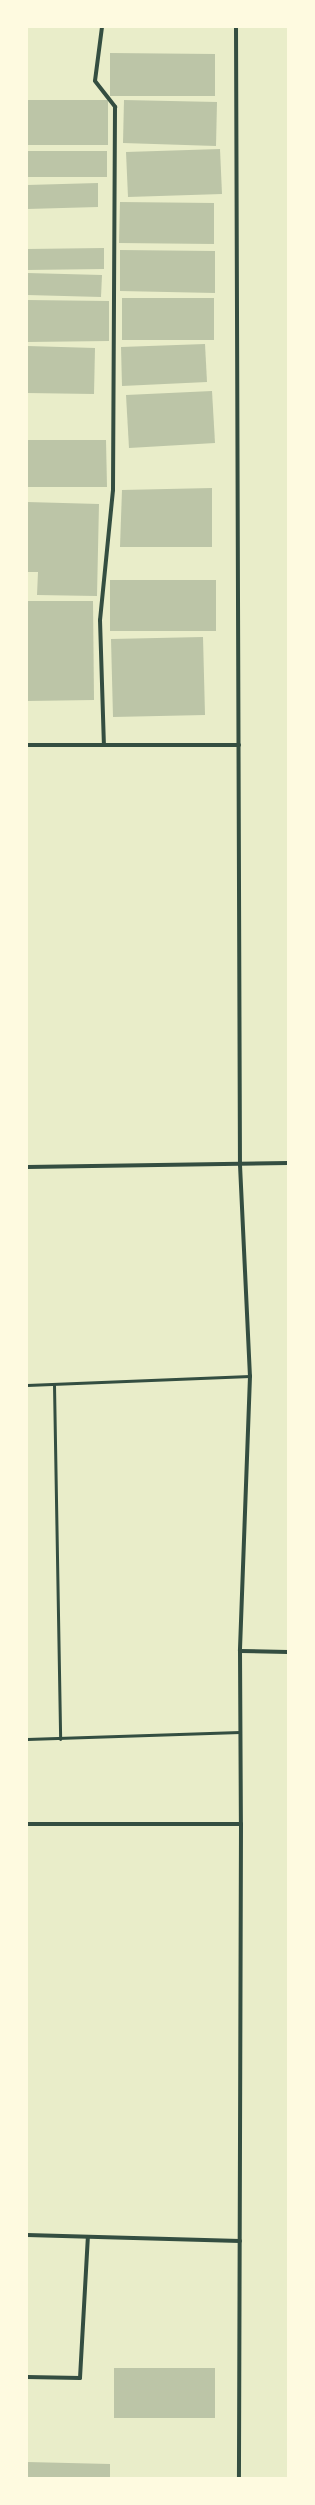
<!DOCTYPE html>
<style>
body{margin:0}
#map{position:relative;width:315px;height:2505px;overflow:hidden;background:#e9edc9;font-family:"Archivo Narrow",sans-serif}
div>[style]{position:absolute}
.building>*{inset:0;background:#bcc5a7}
.service>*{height:3px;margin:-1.5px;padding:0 1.5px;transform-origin:1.5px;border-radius:1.5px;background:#344e41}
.minor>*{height:4px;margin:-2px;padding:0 2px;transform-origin:2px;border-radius:2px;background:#344e41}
span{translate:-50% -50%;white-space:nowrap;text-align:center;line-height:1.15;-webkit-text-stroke:3px #fefae0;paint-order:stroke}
.frame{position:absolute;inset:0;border:28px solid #fefae0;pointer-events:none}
</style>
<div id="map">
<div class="building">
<div style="clip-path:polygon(110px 53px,215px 54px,215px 96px,110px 96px)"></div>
<div style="clip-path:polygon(27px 100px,108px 100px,108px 145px,27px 145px)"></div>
<div style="clip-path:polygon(124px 100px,217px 102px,216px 146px,123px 143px)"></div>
<div style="clip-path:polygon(220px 149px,222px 194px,128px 197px,126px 152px)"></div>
<div style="clip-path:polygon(27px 151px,107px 151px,107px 177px,27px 177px)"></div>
<div style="clip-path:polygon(98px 183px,98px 207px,27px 209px,27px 185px)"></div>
<div style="clip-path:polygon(120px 202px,214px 203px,214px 244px,119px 243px)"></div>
<div style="clip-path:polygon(104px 248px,104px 269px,27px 270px,27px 249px)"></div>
<div style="clip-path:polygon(120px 250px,215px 251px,215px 293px,120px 291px)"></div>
<div style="clip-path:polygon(27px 273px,102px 275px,101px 297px,27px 295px)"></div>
<div style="clip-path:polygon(122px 298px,214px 298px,214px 340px,122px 340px)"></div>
<div style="clip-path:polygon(27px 300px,109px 301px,109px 341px,27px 342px)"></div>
<div style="clip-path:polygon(205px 344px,207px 382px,122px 386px,121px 347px)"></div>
<div style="clip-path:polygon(27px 346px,95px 348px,94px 394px,27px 393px)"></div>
<div style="clip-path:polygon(212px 391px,215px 443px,129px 448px,126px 395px)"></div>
<div style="clip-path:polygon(27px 440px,106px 440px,107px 487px,27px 487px)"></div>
<div style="clip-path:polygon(212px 488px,212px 547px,120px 547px,122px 490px)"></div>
<div style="clip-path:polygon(27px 502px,99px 504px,97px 596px,37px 595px,38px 572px,27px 572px)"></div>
<div style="clip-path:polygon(110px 580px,216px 580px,216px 631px,110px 631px)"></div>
<div style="clip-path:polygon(27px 601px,93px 601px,94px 700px,27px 701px)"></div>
<div style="clip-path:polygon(203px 637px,205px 715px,113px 717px,111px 639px)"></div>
<div style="clip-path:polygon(114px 2368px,215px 2368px,215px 2418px,114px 2418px)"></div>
<div style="clip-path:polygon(27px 2462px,110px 2464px,110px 2478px,27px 2478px)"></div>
</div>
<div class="service">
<div style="left:27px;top:1385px;width:223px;rotate:-2.3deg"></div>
<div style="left:54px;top:1385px;width:354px;rotate:89deg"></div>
<div style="left:27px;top:1739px;width:213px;rotate:-1.9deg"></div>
</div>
<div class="minor">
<div style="left:102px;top:27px;width:54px;rotate:97.4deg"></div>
<div style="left:95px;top:81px;width:33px;rotate:52deg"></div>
<div style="left:115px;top:107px;width:383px;rotate:90.3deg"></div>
<div style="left:113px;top:490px;width:131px;rotate:95.7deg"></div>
<div style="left:100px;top:620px;width:125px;rotate:88.2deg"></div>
<div style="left:236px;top:27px;width:1138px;rotate:89.8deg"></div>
<div style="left:240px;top:1165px;width:211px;rotate:87.3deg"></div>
<div style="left:250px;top:1376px;width:275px;rotate:92.1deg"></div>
<div style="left:240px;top:1651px;width:173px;rotate:89.7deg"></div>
<div style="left:27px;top:745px;width:212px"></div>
<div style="left:27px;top:1167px;width:261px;rotate:-0.9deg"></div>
<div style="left:240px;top:1651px;width:48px;rotate:1.2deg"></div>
<div style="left:27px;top:1824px;width:214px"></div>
<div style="left:241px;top:1824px;width:654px;rotate:90.18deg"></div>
<div style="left:27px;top:2235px;width:213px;rotate:1.6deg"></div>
<div style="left:27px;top:2377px;width:53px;rotate:1.1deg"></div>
<div style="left:80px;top:2378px;width:141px;rotate:-86.8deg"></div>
</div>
<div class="frame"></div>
</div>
